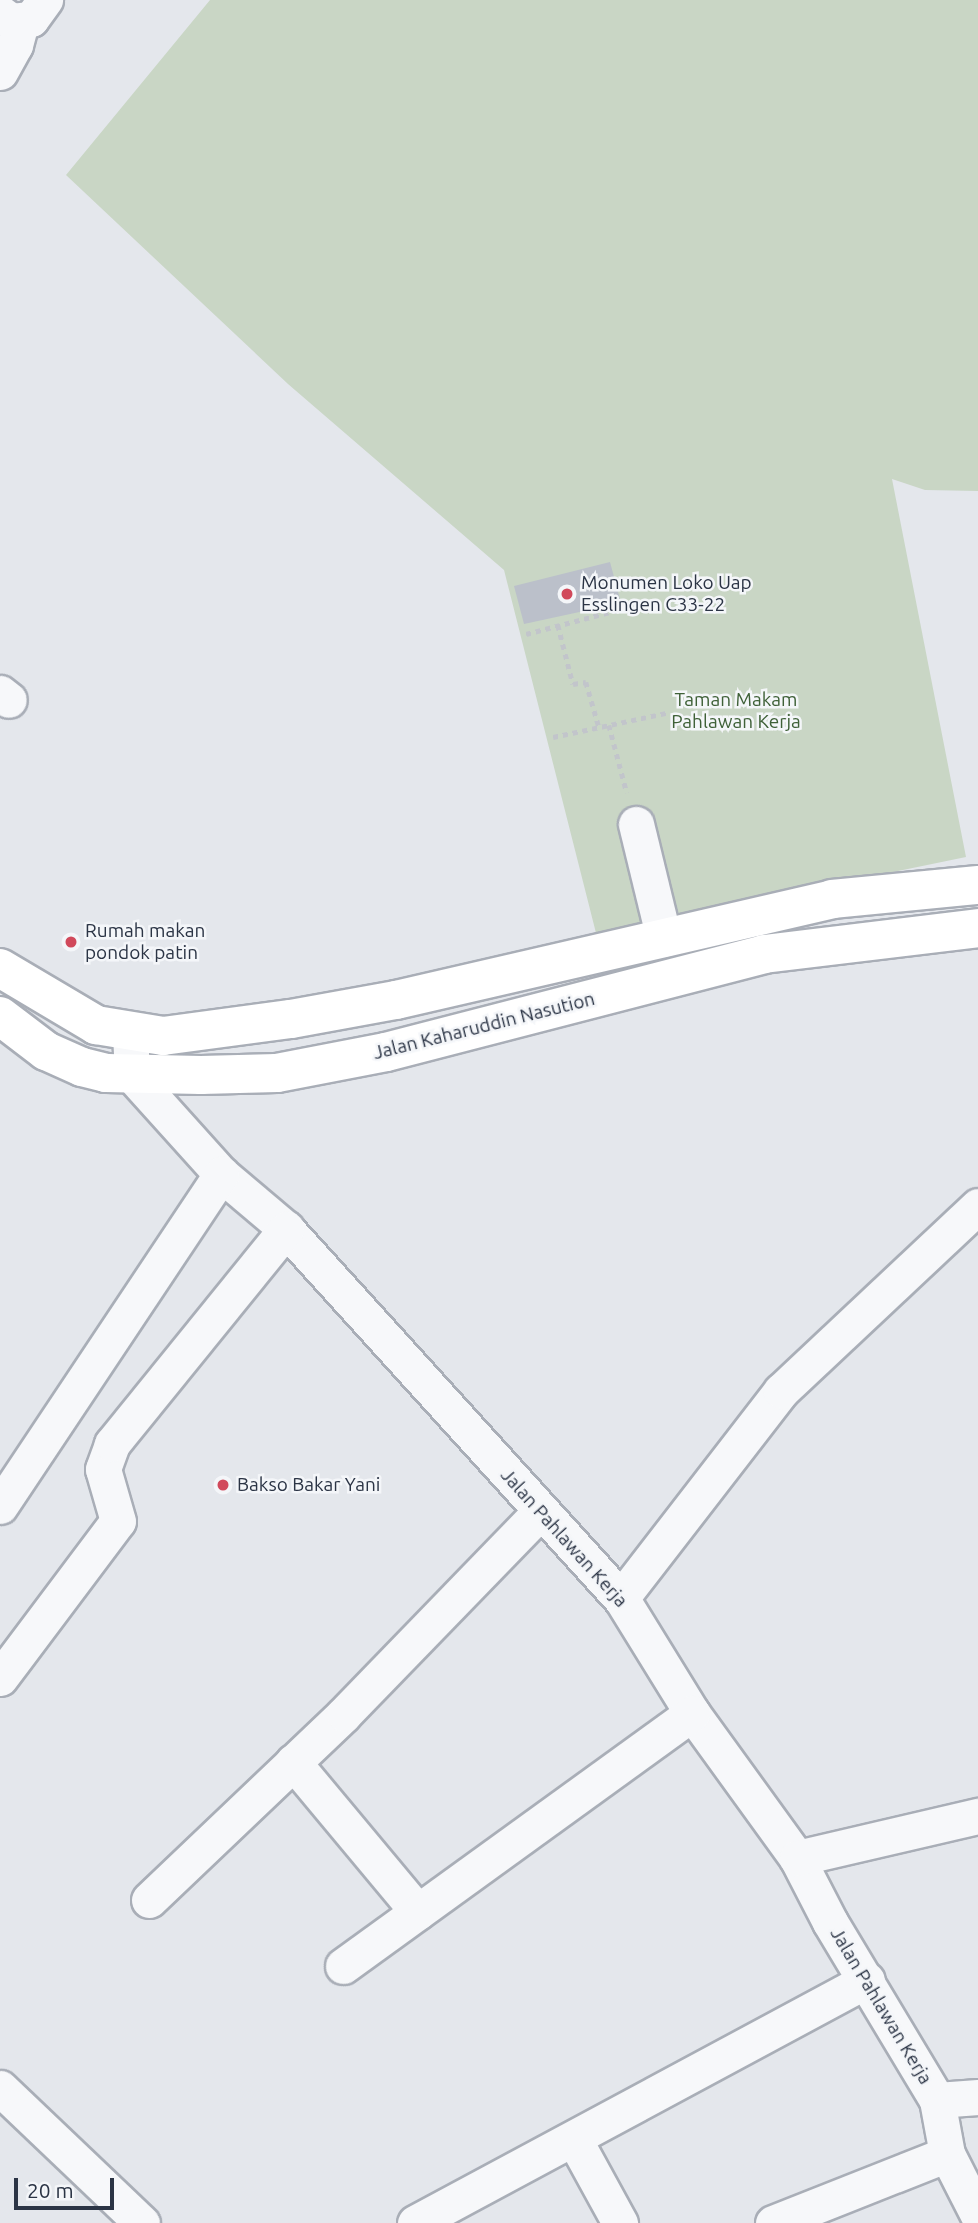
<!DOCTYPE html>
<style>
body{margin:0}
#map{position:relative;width:978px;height:2223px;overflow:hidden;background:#e4e7ec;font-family:Ubuntu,sans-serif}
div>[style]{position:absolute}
.green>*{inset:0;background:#c9d6c5}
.building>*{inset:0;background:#bbc0ca}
.path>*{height:4.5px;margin-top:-2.25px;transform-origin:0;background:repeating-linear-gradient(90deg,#c2c5cb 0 5px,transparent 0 10px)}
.roads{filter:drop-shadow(2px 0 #a9aeb7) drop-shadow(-2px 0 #a9aeb7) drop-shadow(0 2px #a9aeb7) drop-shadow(0 -2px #a9aeb7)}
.minor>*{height:35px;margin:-17.5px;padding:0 17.5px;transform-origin:17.5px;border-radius:17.5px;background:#f7f8fa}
.highway>*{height:38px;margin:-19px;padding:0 19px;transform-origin:19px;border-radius:19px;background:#fff}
.dots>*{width:19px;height:19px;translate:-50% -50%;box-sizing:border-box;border:4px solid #f4f6f9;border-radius:50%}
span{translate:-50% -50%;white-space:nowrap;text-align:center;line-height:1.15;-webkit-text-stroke:5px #f4f6f9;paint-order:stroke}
.poi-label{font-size:19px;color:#2b3445}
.left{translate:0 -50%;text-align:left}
.park-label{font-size:19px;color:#3f6138}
.street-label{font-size:19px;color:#2b3445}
.scale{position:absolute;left:14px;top:2178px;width:100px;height:32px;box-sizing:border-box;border:4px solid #2b3445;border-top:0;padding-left:9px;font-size:21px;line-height:24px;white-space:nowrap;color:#2b3445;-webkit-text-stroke:5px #f4f6f9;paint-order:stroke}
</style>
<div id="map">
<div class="green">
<div style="clip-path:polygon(210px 0,978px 0,978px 491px,925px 490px,892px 479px,966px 857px,596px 933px,504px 570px,288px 384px,66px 175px)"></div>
</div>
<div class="building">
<div style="clip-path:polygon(610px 562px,621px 603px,524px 624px,514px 586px)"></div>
</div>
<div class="path">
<div style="left:558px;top:625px;width:61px;rotate:75.7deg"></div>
<div style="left:573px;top:684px;width:13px;rotate:-9deg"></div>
<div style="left:586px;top:682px;width:47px;rotate:73.9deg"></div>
<div style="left:526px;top:634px;width:106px;rotate:-14.7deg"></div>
<div style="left:609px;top:725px;width:70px;rotate:75.2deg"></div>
<div style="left:553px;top:737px;width:116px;rotate:-12deg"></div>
</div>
<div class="roads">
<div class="minor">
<div style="left:0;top:13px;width:14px;rotate:36deg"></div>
<div style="left:11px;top:21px;width:20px;rotate:-6deg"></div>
<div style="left:31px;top:19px;width:24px;rotate:-54deg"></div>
<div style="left:0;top:72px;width:31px;rotate:-61deg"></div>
<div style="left:15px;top:45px;width:24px;rotate:-75deg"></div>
<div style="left:0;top:693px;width:11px;rotate:38deg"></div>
<div style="left:636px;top:824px;width:118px;rotate:76.3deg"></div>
<div style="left:130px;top:1032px;width:43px;rotate:87.3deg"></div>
<div style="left:132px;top:1075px;width:133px;rotate:48deg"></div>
<div style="left:221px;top:1174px;width:85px;rotate:40.2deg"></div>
<div style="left:286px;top:1229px;width:498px;rotate:47.8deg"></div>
<div style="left:621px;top:1598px;width:135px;rotate:58.3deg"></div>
<div style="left:692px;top:1713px;width:179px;rotate:54.1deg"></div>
<div style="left:797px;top:1858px;width:72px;rotate:62.7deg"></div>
<div style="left:830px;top:1922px;width:208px;rotate:59deg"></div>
<div style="left:937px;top:2100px;width:41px;rotate:-4.2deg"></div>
<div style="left:0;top:1506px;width:399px;rotate:-56.3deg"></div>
<div style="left:621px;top:1598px;width:262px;rotate:-52.3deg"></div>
<div style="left:781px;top:1391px;width:270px;rotate:-43.2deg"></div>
<div style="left:0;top:1678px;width:196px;rotate:-53.1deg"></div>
<div style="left:118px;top:1521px;width:54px;rotate:-106.1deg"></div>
<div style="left:103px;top:1469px;width:27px;rotate:-70deg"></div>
<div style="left:112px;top:1444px;width:277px;rotate:-51deg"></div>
<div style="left:293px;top:1762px;width:195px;rotate:50.2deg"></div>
<div style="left:797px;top:1858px;width:186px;rotate:-13.1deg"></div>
<div style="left:149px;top:1900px;width:269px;rotate:-43.6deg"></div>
<div style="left:344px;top:1714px;width:283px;rotate:-45.9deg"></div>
<div style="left:343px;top:1966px;width:431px;rotate:-35.9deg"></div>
<div style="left:0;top:2088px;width:196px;rotate:43.6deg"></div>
<div style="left:937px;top:2100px;width:55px;rotate:79.5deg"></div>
<div style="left:947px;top:2154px;width:68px;rotate:63.1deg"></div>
<div style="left:574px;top:2139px;width:96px;rotate:61.3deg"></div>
<div style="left:415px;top:2223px;width:513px;rotate:-28.26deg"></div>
<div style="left:773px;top:2223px;width:187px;rotate:-21.6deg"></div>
</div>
<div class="highway">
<div style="left:0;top:968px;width:112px;rotate:30.7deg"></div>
<div style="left:96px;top:1025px;width:68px;rotate:9.3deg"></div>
<div style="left:163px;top:1036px;width:129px;rotate:-7.6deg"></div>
<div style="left:291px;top:1019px;width:107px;rotate:-10.3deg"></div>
<div style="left:396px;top:1000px;width:448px;rotate:-13deg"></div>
<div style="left:832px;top:899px;width:147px;rotate:-5.5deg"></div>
<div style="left:0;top:1016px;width:58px;rotate:37.3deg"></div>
<div style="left:46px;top:1051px;width:39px;rotate:24deg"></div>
<div style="left:82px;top:1067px;width:25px;rotate:14deg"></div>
<div style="left:106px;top:1073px;width:95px;rotate:1.2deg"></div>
<div style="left:201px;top:1075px;width:76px;rotate:-1.5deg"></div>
<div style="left:277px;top:1073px;width:111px;rotate:-10.9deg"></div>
<div style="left:386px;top:1052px;width:390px;rotate:-14.5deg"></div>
<div style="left:764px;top:954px;width:216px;rotate:-6.9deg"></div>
</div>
</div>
<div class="dots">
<div style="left:567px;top:594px;background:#d1495b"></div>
<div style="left:71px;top:942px;background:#d1495b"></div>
<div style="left:223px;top:1485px;background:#d1495b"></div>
</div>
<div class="poi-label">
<span class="left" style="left:581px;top:594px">Monumen Loko Uap<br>Esslingen C33-22</span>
<span class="left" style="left:85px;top:942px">Rumah makan<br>pondok patin</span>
<span class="left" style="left:237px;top:1485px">Bakso Bakar Yani</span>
</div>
<div class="park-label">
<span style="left:736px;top:711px">Taman Makam<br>Pahlawan Kerja</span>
</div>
<div class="street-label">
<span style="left:484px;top:1026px;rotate:-14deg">Jalan Kaharuddin Nasution</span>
<span style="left:564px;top:1538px;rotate:48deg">Jalan Pahlawan Kerja</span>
<span style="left:881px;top:2006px;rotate:59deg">Jalan Pahlawan Kerja</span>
</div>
<div class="scale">20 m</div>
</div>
